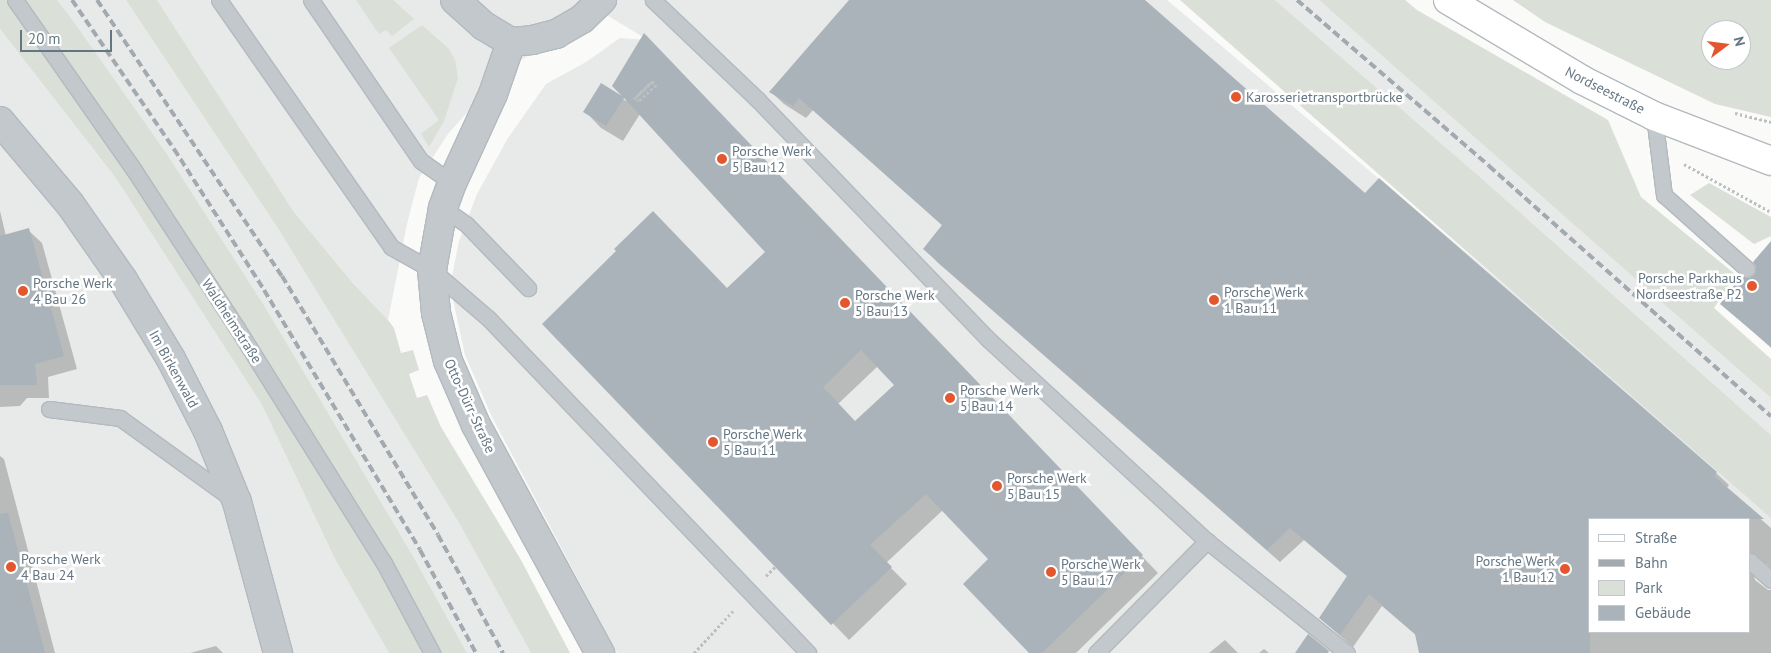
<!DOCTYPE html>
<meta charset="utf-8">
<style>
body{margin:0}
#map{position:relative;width:1771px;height:653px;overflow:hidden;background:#fafaf8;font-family:"PT Sans",sans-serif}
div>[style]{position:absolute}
.built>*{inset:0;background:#e8e9e9}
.green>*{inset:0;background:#dadfd7}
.shadow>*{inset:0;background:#0003}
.building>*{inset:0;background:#aab3b9}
.path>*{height:3px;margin-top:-1.5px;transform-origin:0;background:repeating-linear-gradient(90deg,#bbbfc2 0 2.5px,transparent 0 5px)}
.roads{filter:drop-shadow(1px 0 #b3babf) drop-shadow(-1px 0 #b3babf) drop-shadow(0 1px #b3babf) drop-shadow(0 -1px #b3babf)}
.lane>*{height:15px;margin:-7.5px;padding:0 7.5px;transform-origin:7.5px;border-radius:7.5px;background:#c3c8cc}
.street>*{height:28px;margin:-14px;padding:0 14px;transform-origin:14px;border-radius:14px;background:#c3c8cc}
.secondary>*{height:28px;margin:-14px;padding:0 14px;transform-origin:14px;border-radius:14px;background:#fff}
.rail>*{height:4px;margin-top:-2px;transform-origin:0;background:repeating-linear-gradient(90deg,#a2aab0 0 8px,transparent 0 12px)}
.path-bridge>*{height:3px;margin-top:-1.5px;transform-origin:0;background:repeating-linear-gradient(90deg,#bbbfc2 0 2.5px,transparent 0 5px)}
.dots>*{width:14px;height:14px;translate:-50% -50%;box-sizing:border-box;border:2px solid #fff;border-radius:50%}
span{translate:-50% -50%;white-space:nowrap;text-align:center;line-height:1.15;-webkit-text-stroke:5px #fff;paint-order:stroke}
.street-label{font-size:14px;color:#657683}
.poi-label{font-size:14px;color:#657683}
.left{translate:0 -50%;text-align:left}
.right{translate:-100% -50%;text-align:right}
.legend{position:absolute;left:1588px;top:518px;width:162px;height:115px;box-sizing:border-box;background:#fff;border:1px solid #c1c8cd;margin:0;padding:6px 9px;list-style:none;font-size:15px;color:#657683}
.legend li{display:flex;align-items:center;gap:10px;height:25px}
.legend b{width:25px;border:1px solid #c1c8cd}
.north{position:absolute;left:1701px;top:20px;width:50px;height:50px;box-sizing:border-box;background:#fff;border:1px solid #c1c8cd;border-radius:50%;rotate:75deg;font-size:14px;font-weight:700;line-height:20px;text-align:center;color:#657683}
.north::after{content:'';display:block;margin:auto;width:18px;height:22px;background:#e4572e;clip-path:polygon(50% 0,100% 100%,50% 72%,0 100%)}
.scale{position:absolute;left:20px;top:30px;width:92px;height:22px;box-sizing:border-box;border:2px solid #657683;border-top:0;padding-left:6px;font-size:15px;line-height:18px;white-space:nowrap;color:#657683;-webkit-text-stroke:4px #fff;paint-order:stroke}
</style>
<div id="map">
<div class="built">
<div style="clip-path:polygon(57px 0,126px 0,277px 227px,459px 523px,531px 653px,467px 653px,413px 556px,267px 310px,167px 154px)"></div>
<div style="clip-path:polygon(evenodd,157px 0,1167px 0,1628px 389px,1771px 514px,1771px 653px,617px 653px,492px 417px,465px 355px,450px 286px,459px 241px,477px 194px,508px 138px,546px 84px,586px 62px,620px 38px,648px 40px,595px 8px,577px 25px,505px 70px,448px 134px,419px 178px,407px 224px,388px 320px,352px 282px,294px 212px,157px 0,1590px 519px,1750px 519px,1750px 632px,1590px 632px,1590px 519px)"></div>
<div style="clip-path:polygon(1275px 0,1319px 0,1498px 155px,1771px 398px,1771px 435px,1480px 177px)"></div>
<div style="clip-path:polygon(0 29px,115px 177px,262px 405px,335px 559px,389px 653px,0 653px)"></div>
</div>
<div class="green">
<div style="clip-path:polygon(0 0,57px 0,68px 14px,167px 154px,267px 310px,413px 556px,467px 653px,389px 653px,335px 559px,262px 405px,115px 177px,0 29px)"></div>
<div style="clip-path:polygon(126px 0,157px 0,294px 212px,352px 282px,388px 320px,394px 328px,401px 353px,413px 350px,419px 370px,409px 374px,417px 398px,427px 395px,441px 427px,521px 560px,570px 653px,531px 653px,459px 523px,277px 227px)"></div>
<div style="clip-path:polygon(356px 0,393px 0,414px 19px,392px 36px,386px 30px,379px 34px)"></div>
<div style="clip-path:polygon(1180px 0,1275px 0,1480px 177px,1771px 435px,1771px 518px)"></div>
<div style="clip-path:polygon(1319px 0,1405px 0,1417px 10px,1608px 120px,1641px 197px,1736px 275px,1714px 308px,1771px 359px,1771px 398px)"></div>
<div style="clip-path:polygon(evenodd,1513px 0,1771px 0,1771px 117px,1715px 104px,1545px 22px,1513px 0,1711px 30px,1741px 30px,1741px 60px,1711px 60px,1711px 30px)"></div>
<div style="clip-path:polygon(422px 25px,448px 48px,455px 60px,458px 78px,444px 121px,429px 147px,421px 134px,439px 120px,389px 48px)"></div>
<div style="clip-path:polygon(1709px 183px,1771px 217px,1771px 236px,1754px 244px,1690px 195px)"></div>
</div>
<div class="shadow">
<div style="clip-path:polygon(evenodd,851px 0,1143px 0,1365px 195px,1716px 473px,1729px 485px,1726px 489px,1771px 528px,1771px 569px,1767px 564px,1760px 565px,1753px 572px,1755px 580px,1768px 590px,1771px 590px,1771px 653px,1421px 653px,1417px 636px,1382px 606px,1353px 647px,1320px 618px,1348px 577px,1304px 540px,1280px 562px,937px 262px,925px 249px,943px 226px,813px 110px,806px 118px,784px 104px,771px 92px,851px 0,1590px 519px,1750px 519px,1750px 632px,1590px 632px,1590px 519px)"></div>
<div style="clip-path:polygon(evenodd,661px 52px,1158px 573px,1076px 653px,1031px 653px,990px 559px,943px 510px,886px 563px,907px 584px,849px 640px,544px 324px,727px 289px,766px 252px,640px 114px,623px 141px,601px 128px,585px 111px,601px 85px,626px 101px,661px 52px,878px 366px,895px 385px,855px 422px,838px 404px,878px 366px)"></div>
<div style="clip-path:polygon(0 211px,6px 236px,28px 230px,42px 243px,77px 369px,48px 377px,49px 398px,27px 398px,20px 406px,0 407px)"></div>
<div style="clip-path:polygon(1771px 243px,1771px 348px,1722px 304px,1755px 276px)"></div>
<div style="clip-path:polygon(0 456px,4px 459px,55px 653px,0 653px)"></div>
<div style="clip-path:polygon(1225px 640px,1238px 653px,1209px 653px)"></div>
<div style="clip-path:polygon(216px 646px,223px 653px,190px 653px)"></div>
<div style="clip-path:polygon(1264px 649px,1269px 653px,1259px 653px)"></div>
</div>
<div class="building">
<div style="clip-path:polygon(849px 0,1145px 0,1365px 193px,1379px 178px,1717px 472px,1714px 476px,1764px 519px,1590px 519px,1590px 653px,1419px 653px,1415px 634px,1369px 594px,1340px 635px,1319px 618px,1347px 576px,1290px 528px,1267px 550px,923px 249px,942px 225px,799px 98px,793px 106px,769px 92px)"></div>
<div style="clip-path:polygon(evenodd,644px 33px,1143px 555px,1042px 653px,1029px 653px,963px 584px,988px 559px,926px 494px,870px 545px,892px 567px,831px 625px,542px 324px,616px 251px,614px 249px,653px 211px,727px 288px,765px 252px,624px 98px,606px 126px,583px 112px,601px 83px,622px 96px,612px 86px,644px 33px,861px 350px,894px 385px,855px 421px,823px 387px,861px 350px)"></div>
<div style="clip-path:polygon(29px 228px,64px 356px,35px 364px,37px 385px,0 385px,0 236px)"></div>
<div style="clip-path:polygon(1771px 241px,1771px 347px,1720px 304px,1741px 276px,1749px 278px,1754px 275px,1756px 267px,1753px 262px)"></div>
<div style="clip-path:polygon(8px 513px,45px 653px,0 653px,0 514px)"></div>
<div style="clip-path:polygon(1308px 634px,1329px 651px,1328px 653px,1295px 653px)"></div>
</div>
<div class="path">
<div style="left:634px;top:99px;width:25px;rotate:-45deg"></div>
<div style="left:652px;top:81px;width:6px;rotate:45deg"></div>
<div style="left:656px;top:85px;width:23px;rotate:137deg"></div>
<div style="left:1735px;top:113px;width:37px;rotate:14deg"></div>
<div style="left:1684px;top:164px;width:99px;rotate:28.9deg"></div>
<div style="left:766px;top:576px;width:13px;rotate:-45deg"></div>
<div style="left:694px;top:653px;width:59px;rotate:-47.1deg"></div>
</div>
<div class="roads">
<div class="lane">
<div style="left:15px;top:0;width:208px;rotate:55deg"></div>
<div style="left:134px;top:170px;width:189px;rotate:56.9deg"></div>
<div style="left:237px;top:328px;width:277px;rotate:58deg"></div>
<div style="left:384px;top:563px;width:102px;rotate:61.9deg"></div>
<div style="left:219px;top:0;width:301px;rotate:55.1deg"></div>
<div style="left:391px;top:247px;width:47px;rotate:29.3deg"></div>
<div style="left:432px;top:270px;width:75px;rotate:40.7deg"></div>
<div style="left:489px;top:319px;width:462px;rotate:46.3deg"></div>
<div style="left:311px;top:0;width:195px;rotate:55.7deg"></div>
<div style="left:421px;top:161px;width:38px;rotate:35deg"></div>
<div style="left:653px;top:0;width:144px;rotate:43.6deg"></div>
<div style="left:757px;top:99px;width:333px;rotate:46.1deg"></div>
<div style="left:988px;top:339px;width:298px;rotate:42.7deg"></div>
<div style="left:1207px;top:541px;width:179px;rotate:38.7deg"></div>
<div style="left:1654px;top:116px;width:80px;rotate:82.8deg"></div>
<div style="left:1664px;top:195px;width:111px;rotate:41.7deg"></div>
<div style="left:443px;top:208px;width:29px;rotate:35deg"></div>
<div style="left:467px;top:225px;width:88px;rotate:45.9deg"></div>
<div style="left:49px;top:409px;width:72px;rotate:7.2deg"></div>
<div style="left:120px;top:418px;width:137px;rotate:35.8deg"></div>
<div style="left:1750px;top:561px;width:28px;rotate:42deg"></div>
<div style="left:1096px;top:653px;width:158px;rotate:-45.3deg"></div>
</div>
<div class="street">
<div style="left:455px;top:0;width:39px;rotate:42deg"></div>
<div style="left:484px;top:26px;width:31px;rotate:31deg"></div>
<div style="left:511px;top:42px;width:55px;rotate:109.1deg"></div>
<div style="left:493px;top:94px;width:98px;rotate:114.7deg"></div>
<div style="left:452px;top:183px;width:27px;rotate:110deg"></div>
<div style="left:443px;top:208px;width:63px;rotate:100.1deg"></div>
<div style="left:432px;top:270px;width:43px;rotate:84.7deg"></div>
<div style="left:436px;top:313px;width:49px;rotate:76deg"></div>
<div style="left:448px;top:361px;width:70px;rotate:66.4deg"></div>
<div style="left:476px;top:425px;width:260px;rotate:61.5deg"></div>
<div style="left:511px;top:42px;width:21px;rotate:-5deg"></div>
<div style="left:532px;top:40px;width:25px;rotate:-14deg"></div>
<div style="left:556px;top:34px;width:30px;rotate:-30deg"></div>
<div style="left:582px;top:19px;width:28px;rotate:-44deg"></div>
<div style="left:0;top:121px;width:109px;rotate:49.9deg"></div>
<div style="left:70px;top:204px;width:93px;rotate:55.1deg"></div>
<div style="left:123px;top:280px;width:92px;rotate:58.7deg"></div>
<div style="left:171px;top:359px;width:81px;rotate:62.8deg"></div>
<div style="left:208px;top:431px;width:77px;rotate:67.8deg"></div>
<div style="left:237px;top:502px;width:156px;rotate:74.8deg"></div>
</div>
<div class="secondary">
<div style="left:1448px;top:0;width:156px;rotate:30.8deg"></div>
<div style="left:1582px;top:80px;width:80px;rotate:26.6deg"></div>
<div style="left:1654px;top:116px;width:125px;rotate:21deg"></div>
</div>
</div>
<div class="rail">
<div style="left:72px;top:0;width:181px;rotate:55.6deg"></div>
<div style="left:174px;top:149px;width:167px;rotate:57.4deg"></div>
<div style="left:264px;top:290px;width:303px;rotate:59deg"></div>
<div style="left:420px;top:550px;width:117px;rotate:61.5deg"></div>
<div style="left:97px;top:0;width:332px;rotate:56.2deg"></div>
<div style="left:282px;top:276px;width:302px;rotate:58.9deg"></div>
<div style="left:438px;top:535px;width:135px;rotate:61.2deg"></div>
<div style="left:1297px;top:0;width:254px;rotate:40.8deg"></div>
<div style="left:1489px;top:166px;width:377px;rotate:41.6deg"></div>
</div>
<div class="path-bridge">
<div style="left:639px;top:101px;width:5px;rotate:-127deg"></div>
<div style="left:636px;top:97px;width:23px;rotate:-43deg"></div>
</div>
<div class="dots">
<div style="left:1236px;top:97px;background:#e4572e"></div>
<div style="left:722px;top:159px;background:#e4572e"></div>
<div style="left:1752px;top:286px;background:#e4572e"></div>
<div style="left:23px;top:291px;background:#e4572e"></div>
<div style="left:1214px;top:300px;background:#e4572e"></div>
<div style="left:845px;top:303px;background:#e4572e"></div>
<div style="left:950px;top:398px;background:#e4572e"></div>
<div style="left:713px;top:442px;background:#e4572e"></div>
<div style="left:997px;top:486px;background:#e4572e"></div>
<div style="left:11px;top:567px;background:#e4572e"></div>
<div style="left:1565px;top:569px;background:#e4572e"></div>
<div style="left:1051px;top:572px;background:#e4572e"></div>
</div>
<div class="street-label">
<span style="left:1605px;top:90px;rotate:27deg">Nordseestraße</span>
<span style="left:232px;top:321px;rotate:57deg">Waldheimstraße</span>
<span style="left:174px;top:369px;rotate:61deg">Im Birkenwald</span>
<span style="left:470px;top:406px;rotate:65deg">Otto-Dürr-Straße</span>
</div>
<div class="poi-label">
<span class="left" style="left:1246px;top:97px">Karosserietransportbrücke</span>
<span class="left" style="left:732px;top:159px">Porsche Werk<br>5 Bau 12</span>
<span class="right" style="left:1742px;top:286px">Porsche Parkhaus<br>Nordseestraße P2</span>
<span class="left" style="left:33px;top:291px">Porsche Werk<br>4 Bau 26</span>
<span class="left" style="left:1224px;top:300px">Porsche Werk<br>1 Bau 11</span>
<span class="left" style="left:855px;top:303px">Porsche Werk<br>5 Bau 13</span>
<span class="left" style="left:960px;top:398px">Porsche Werk<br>5 Bau 14</span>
<span class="left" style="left:723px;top:442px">Porsche Werk<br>5 Bau 11</span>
<span class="left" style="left:1007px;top:486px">Porsche Werk<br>5 Bau 15</span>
<span class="left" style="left:21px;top:567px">Porsche Werk<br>4 Bau 24</span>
<span class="right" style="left:1555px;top:569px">Porsche Werk<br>1 Bau 12</span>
<span class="left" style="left:1061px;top:572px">Porsche Werk<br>5 Bau 17</span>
</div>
<ul class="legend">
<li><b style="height:6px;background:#fff"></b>Straße</li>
<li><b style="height:6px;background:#a2aab0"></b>Bahn</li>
<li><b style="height:14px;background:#dadfd7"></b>Park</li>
<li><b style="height:14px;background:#aab3b9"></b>Gebäude</li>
</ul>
<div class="north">N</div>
<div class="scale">20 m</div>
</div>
